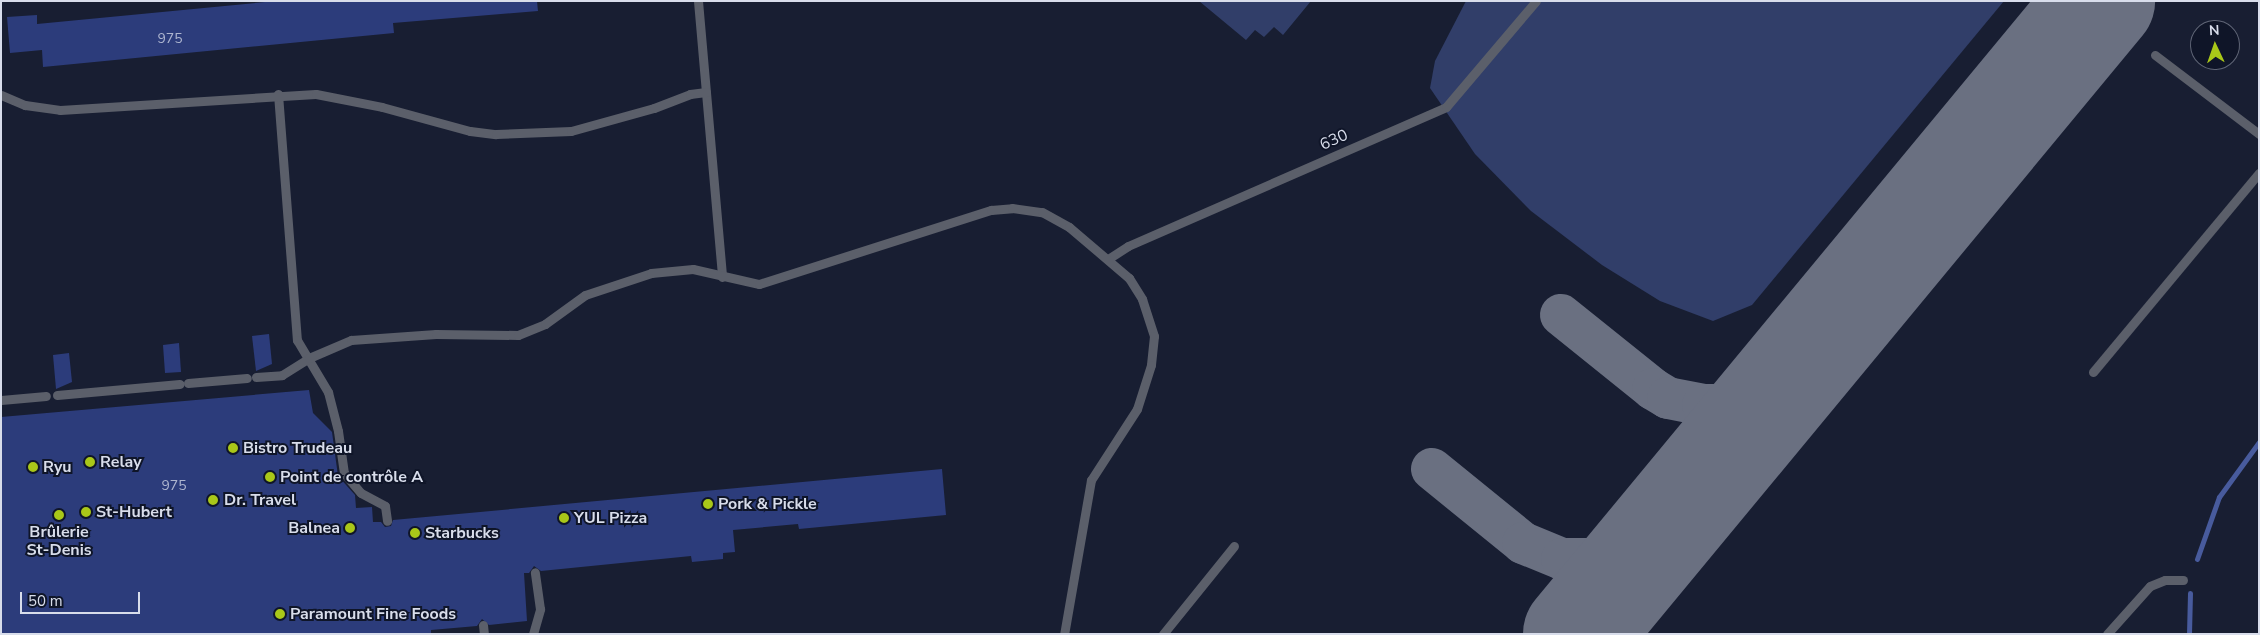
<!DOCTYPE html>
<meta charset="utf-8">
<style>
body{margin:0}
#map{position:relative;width:2260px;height:635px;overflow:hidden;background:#181e32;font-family:"Nunito Sans",sans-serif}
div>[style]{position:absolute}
.green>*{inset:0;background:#313e69}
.stream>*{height:5px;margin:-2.5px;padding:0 2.5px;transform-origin:2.5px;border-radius:2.5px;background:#485b9d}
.taxiway>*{height:42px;margin:-21px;padding:0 21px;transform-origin:21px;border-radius:21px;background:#6a7081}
.runway>*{height:108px;margin:-54px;padding:0 54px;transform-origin:54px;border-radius:54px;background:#6a7081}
.building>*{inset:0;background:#2c3c7b}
.service>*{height:9px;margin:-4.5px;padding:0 4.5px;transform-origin:4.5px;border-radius:4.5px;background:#5b5f6a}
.dots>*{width:14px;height:14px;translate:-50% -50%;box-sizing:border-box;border:2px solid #0f1528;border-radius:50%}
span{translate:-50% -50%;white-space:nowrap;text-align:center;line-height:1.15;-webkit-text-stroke:4px #0f1528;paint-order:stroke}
.number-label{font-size:14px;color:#adb5cf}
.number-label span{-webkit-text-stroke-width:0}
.street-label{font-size:16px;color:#d8ddeb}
.poi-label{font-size:16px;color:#d8ddeb;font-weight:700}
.left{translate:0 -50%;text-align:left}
.right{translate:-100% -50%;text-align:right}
.frame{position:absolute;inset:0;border:2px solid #d8ddeb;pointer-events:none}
.north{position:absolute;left:2190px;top:20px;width:50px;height:50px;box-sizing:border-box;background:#0f1528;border:1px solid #5f6576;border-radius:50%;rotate:357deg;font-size:14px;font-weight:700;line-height:20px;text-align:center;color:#d8ddeb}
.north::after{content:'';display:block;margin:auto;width:18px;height:22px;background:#a9c719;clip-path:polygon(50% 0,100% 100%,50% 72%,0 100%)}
.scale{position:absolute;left:20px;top:592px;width:120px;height:22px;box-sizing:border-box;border:2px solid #d8ddeb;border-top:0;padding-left:6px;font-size:15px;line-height:18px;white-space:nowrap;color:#d8ddeb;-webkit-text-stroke:4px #0f1528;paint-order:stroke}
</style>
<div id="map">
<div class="green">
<div style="clip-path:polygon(1199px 1px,1311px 1px,1283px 35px,1274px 27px,1264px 37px,1255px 30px,1246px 40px)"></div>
<div style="clip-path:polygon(1466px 1px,2004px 1px,1752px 305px,1713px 321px,1660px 301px,1602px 265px,1531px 211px,1475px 154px,1430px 88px,1435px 61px)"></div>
</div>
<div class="stream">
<div style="left:2197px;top:559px;width:66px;rotate:-70.5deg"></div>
<div style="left:2219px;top:497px;width:68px;rotate:-54deg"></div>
<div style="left:2189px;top:634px;width:41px;rotate:-88.6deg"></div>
</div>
<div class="taxiway">
<div style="left:1561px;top:315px;width:118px;rotate:38.8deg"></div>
<div style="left:1653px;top:389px;width:17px;rotate:31deg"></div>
<div style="left:1668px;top:398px;width:36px;rotate:11deg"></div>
<div style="left:1703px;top:405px;width:23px"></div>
<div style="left:1726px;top:405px;width:35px;rotate:-18deg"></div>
<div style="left:1759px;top:394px;width:30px;rotate:-33deg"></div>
<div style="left:1784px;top:378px;width:55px;rotate:-50.2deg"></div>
<div style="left:1819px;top:336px;width:7px;rotate:-16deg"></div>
<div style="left:1432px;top:469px;width:117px;rotate:39.1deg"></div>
<div style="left:1523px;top:543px;width:42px;rotate:22.3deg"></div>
<div style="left:1562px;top:559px;width:41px"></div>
<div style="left:1603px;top:559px;width:21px;rotate:-14deg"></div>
<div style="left:1623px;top:554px;width:34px;rotate:-32deg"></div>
<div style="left:1652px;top:536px;width:163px;rotate:-50deg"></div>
<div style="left:1757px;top:411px;width:13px;rotate:-32deg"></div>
</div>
<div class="runway">
<div style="left:1577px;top:634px;width:822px;rotate:-50.38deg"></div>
</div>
<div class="building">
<div style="clip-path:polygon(276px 1px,537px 1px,538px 11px,393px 23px,394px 33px,43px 67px,42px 50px,10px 53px,7px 17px,37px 15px,37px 24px)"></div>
<div style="clip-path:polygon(269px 334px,272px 364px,256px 371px,252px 336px)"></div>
<div style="clip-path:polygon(179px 343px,181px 372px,165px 373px,163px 345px)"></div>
<div style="clip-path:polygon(69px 353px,72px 382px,56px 389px,53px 355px)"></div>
<div style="clip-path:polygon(309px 390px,313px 413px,332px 432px,338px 476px,355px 495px,356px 508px,372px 507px,373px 522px,381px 522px,385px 527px,391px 526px,393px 520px,942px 469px,946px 515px,799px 529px,798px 524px,733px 530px,735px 552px,723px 553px,723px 559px,692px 562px,691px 556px,541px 571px,534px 566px,529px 573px,524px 573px,527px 621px,489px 625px,482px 619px,477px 626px,431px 630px,431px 634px,1px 634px,1px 417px)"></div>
</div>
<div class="service">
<div style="left:698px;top:1px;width:277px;rotate:85deg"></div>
<div style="left:2155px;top:55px;width:131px;rotate:37.2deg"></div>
<div style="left:278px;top:94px;width:247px;rotate:85.6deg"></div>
<div style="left:297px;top:340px;width:61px;rotate:59.2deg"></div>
<div style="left:328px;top:392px;width:40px;rotate:75.6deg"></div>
<div style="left:338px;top:431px;width:42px;rotate:81.9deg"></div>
<div style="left:344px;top:473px;width:26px;rotate:50deg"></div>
<div style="left:361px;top:493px;width:27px;rotate:28deg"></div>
<div style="left:385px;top:506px;width:15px;rotate:82deg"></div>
<div style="left:1px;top:95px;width:26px;rotate:23deg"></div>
<div style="left:25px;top:105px;width:35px;rotate:8deg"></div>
<div style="left:60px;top:110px;width:256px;rotate:-3.6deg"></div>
<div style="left:316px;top:94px;width:67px;rotate:11.1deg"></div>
<div style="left:382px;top:107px;width:91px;rotate:15.3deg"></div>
<div style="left:470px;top:131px;width:26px;rotate:7deg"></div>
<div style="left:496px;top:134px;width:75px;rotate:-2.3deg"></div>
<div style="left:571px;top:131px;width:86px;rotate:-15.5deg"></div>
<div style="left:654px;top:108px;width:39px;rotate:-21deg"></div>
<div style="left:690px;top:94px;width:16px;rotate:-7deg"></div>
<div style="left:1108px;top:259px;width:24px;rotate:-33deg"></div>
<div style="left:1128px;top:246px;width:347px;rotate:-23.6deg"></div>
<div style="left:1446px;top:107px;width:139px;rotate:-49.7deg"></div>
<div style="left:2093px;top:372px;width:259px;rotate:-50.2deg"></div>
<div style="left:256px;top:377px;width:26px;rotate:-4deg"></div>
<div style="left:282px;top:375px;width:32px;rotate:-32deg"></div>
<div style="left:309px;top:358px;width:46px;rotate:-23.2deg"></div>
<div style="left:351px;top:340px;width:85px;rotate:-4deg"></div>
<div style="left:436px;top:334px;width:82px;rotate:0.7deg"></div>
<div style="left:518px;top:335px;width:29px;rotate:-22deg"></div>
<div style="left:545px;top:324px;width:49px;rotate:-35.9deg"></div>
<div style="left:585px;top:295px;width:70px;rotate:-18.4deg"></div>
<div style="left:651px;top:273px;width:42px;rotate:-5.4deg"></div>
<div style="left:693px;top:269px;width:68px;rotate:12.8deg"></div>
<div style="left:759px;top:284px;width:244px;rotate:-17.7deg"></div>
<div style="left:991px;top:210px;width:21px;rotate:-5deg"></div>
<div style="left:1012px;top:208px;width:30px;rotate:8deg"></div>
<div style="left:1042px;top:212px;width:31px;rotate:29deg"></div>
<div style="left:1069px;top:227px;width:79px;rotate:40.4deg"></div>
<div style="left:1129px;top:278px;width:25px;rotate:58deg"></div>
<div style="left:1142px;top:299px;width:39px;rotate:72deg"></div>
<div style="left:1154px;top:336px;width:29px;rotate:96deg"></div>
<div style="left:1151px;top:365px;width:46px;rotate:107.7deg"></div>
<div style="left:1137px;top:409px;width:85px;rotate:122.9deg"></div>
<div style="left:1091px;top:480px;width:156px;rotate:99.9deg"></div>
<div style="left:188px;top:383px;width:59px;rotate:-4.8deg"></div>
<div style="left:57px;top:395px;width:123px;rotate:-5.1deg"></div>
<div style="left:1px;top:400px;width:45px;rotate:-5.1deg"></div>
<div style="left:483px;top:625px;width:9px;rotate:84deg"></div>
<div style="left:533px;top:634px;width:26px;rotate:-74deg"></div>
<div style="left:540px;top:609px;width:37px;rotate:-98deg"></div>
<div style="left:1163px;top:634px;width:113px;rotate:-51.1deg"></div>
<div style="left:2107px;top:634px;width:64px;rotate:-48.1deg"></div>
<div style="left:2150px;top:586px;width:16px;rotate:-22deg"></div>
<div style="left:2165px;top:580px;width:18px"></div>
</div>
<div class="dots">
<div style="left:233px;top:448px;background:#a9c719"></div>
<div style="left:90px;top:462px;background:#a9c719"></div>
<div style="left:33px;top:467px;background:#a9c719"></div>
<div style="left:270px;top:477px;background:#a9c719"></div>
<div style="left:213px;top:500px;background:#a9c719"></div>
<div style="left:708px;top:504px;background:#a9c719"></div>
<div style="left:86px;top:512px;background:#a9c719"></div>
<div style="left:59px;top:515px;background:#a9c719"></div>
<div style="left:564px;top:518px;background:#a9c719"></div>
<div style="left:350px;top:528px;background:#a9c719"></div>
<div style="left:415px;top:533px;background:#a9c719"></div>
<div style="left:280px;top:614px;background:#a9c719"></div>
</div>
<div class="number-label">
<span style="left:170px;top:39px">975</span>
<span style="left:174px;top:486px">975</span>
</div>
<div class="street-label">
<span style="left:1334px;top:140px;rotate:-24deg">630</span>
</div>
<div class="poi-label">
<span class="left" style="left:243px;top:448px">Bistro Trudeau</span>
<span class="left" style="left:100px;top:462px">Relay</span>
<span class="left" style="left:43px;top:467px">Ryu</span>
<span class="left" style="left:280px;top:477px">Point de contrôle A</span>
<span class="left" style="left:224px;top:500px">Dr. Travel</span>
<span class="left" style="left:718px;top:504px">Pork &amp; Pickle</span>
<span class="left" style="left:96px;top:512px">St-Hubert</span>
<span class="left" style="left:574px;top:518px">YUL Pizza</span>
<span class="right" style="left:340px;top:528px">Balnea</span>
<span style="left:59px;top:541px">Brûlerie<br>St-Denis</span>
<span class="left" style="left:425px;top:533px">Starbucks</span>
<span class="left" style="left:290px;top:614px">Paramount Fine Foods</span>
</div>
<div class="frame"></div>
<div class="north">N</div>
<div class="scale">50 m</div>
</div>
